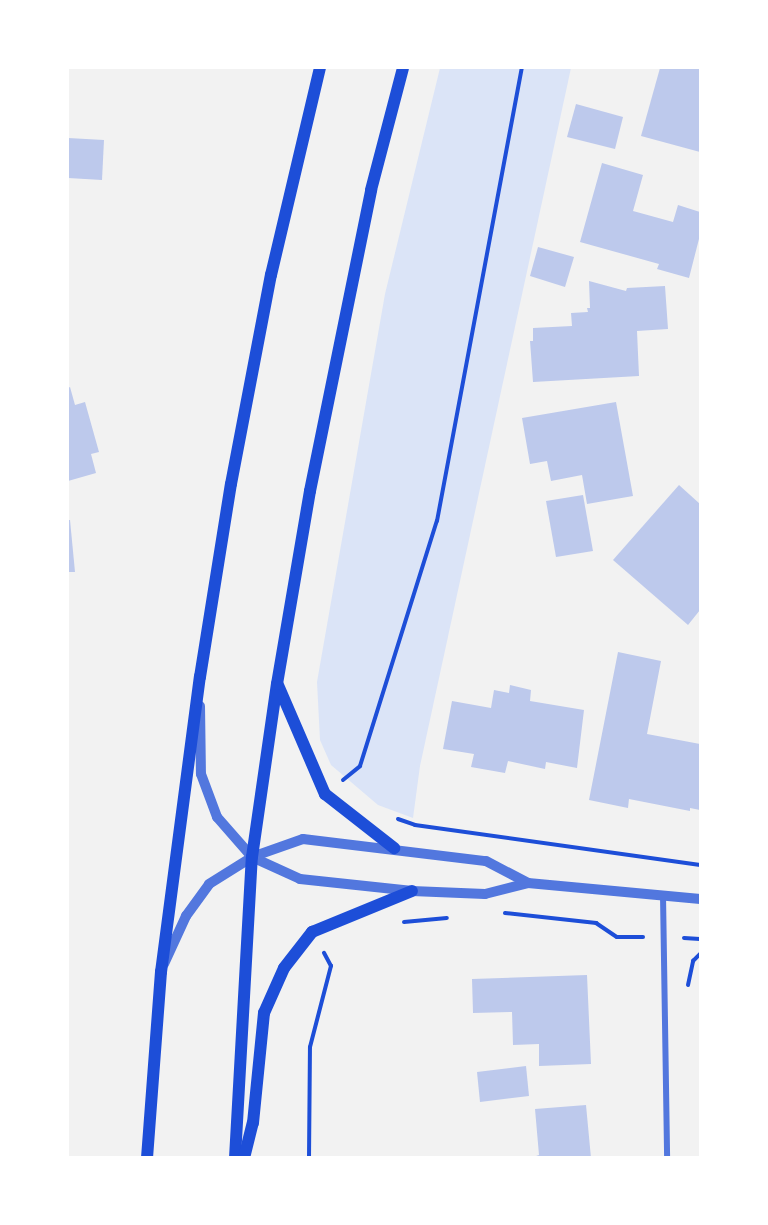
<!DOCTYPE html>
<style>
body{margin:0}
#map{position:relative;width:768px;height:1225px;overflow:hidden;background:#f2f2f2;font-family:Inter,sans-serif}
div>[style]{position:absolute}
.green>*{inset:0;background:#dbe4f7}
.building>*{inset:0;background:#bdc9ec}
.path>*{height:4px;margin:-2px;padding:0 2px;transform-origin:2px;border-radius:2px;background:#1d4ed8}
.minor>*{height:6px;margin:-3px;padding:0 3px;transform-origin:3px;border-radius:3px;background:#5277de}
.tertiary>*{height:10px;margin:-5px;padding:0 5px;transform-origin:5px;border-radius:5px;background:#5277de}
.secondary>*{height:12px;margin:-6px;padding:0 6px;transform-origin:6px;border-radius:6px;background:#1d4ed8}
span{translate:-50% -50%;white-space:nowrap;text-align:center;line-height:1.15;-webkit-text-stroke:4.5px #fff;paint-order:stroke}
.frame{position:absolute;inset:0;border:69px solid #fff;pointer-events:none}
</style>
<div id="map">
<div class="green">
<div style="clip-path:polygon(440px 68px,571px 68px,420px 766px,413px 818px,378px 805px,331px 765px,320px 740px,317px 682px,385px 294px)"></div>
</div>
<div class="building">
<div style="clip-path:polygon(660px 68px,700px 68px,700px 152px,641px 136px)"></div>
<div style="clip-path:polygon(576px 104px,623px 117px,615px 149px,567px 137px)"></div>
<div style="clip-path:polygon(68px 138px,104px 140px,102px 180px,68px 178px)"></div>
<div style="clip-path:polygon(602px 163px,643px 175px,633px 211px,673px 222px,678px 205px,700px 212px,700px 235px,689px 278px,657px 269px,659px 264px,580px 242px)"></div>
<div style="clip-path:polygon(538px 247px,574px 257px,565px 287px,530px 276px)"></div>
<div style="clip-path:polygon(589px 281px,626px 291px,627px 288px,665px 286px,668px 329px,637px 331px,639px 376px,533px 382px,530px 341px,533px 341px,533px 328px,572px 326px,571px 313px,588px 312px,587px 308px,590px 308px)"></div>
<div style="clip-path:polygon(70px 387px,75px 405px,85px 402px,99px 452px,91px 454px,96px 473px,68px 481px,68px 388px)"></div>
<div style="clip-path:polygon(616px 402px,633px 496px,587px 504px,582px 475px,551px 481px,547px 461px,530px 464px,522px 418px)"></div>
<div style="clip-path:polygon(679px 485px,700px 504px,700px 610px,688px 625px,613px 560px)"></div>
<div style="clip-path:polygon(583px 495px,593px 551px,556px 557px,546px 501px)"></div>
<div style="clip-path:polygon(68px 520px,70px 520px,75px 572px,68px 572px)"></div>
<div style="clip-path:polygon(618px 652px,661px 661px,647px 734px,700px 744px,700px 810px,690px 808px,690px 811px,629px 799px,628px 808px,589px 800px)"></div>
<div style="clip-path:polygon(510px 685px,531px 690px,530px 701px,584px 710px,577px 768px,546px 762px,545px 769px,508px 761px,505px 773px,471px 767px,474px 754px,443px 749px,452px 701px,491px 708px,494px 690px,509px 693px)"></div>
<div style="clip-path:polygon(587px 975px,591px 1064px,539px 1066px,539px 1044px,513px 1045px,512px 1012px,473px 1013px,472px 979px)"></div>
<div style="clip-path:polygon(526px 1066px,529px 1096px,480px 1102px,477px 1072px)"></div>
<div style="clip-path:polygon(586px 1105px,591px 1158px,530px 1158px,539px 1155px,535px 1109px)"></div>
</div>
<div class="path">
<div style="left:343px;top:780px;width:22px;rotate:-39deg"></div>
<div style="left:360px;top:766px;width:257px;rotate:-72.6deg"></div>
<div style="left:437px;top:521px;width:461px;rotate:-79.4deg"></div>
<div style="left:398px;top:819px;width:18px;rotate:19deg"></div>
<div style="left:415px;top:825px;width:288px;rotate:8deg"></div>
<div style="left:505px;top:913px;width:92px;rotate:6.3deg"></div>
<div style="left:596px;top:923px;width:25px;rotate:34deg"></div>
<div style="left:617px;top:937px;width:26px"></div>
<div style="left:404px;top:922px;width:43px;rotate:-5.3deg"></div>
<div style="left:684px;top:938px;width:16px;rotate:4deg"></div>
<div style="left:688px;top:985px;width:25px;rotate:-78deg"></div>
<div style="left:693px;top:961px;width:10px;rotate:-45deg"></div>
<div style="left:309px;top:1158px;width:111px;rotate:-89.5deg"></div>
<div style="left:310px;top:1047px;width:84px;rotate:-75.5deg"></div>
<div style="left:331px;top:966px;width:15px;rotate:-118deg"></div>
</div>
<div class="minor">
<div style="left:663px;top:895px;width:263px;rotate:89.1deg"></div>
</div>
<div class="tertiary">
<div style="left:200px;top:706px;width:68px;rotate:89.2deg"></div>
<div style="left:201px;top:774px;width:46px;rotate:69.6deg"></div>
<div style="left:217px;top:817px;width:53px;rotate:48.8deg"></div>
<div style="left:252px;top:857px;width:53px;rotate:24.6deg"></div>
<div style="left:300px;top:879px;width:113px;rotate:6.1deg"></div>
<div style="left:412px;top:891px;width:73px;rotate:2.4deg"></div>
<div style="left:485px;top:894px;width:44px;rotate:-14.3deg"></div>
<div style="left:528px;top:883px;width:173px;rotate:5.3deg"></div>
<div style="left:164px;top:964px;width:53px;rotate:-65.4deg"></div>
<div style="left:186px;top:916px;width:39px;rotate:-54deg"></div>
<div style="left:209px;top:884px;width:51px;rotate:-32.1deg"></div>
<div style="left:252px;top:857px;width:54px;rotate:-19.4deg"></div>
<div style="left:303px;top:839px;width:184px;rotate:6.9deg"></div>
<div style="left:486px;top:861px;width:47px;rotate:27.6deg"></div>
</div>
<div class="secondary">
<div style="left:278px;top:685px;width:119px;rotate:66.7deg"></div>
<div style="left:325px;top:794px;width:88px;rotate:38deg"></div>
<div style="left:147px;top:1158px;width:187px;rotate:-85.7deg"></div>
<div style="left:161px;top:972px;width:298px;rotate:-82.5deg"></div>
<div style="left:200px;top:677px;width:195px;rotate:-80.9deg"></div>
<div style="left:231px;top:484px;width:213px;rotate:-79.2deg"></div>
<div style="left:271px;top:275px;width:213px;rotate:-76.7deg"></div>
<div style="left:235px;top:1158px;width:301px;rotate:-86.8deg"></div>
<div style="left:252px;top:857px;width:175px;rotate:-81.8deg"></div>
<div style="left:277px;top:684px;width:196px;rotate:-80.3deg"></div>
<div style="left:310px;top:491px;width:307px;rotate:-78.5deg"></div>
<div style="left:371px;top:190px;width:126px;rotate:-75.3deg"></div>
<div style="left:244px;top:1158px;width:36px;rotate:-76deg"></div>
<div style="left:253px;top:1123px;width:111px;rotate:-84.3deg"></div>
<div style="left:264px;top:1013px;width:49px;rotate:-66deg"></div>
<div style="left:284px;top:968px;width:46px;rotate:-52.1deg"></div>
<div style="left:312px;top:932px;width:108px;rotate:-22.3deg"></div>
</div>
<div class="frame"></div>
</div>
